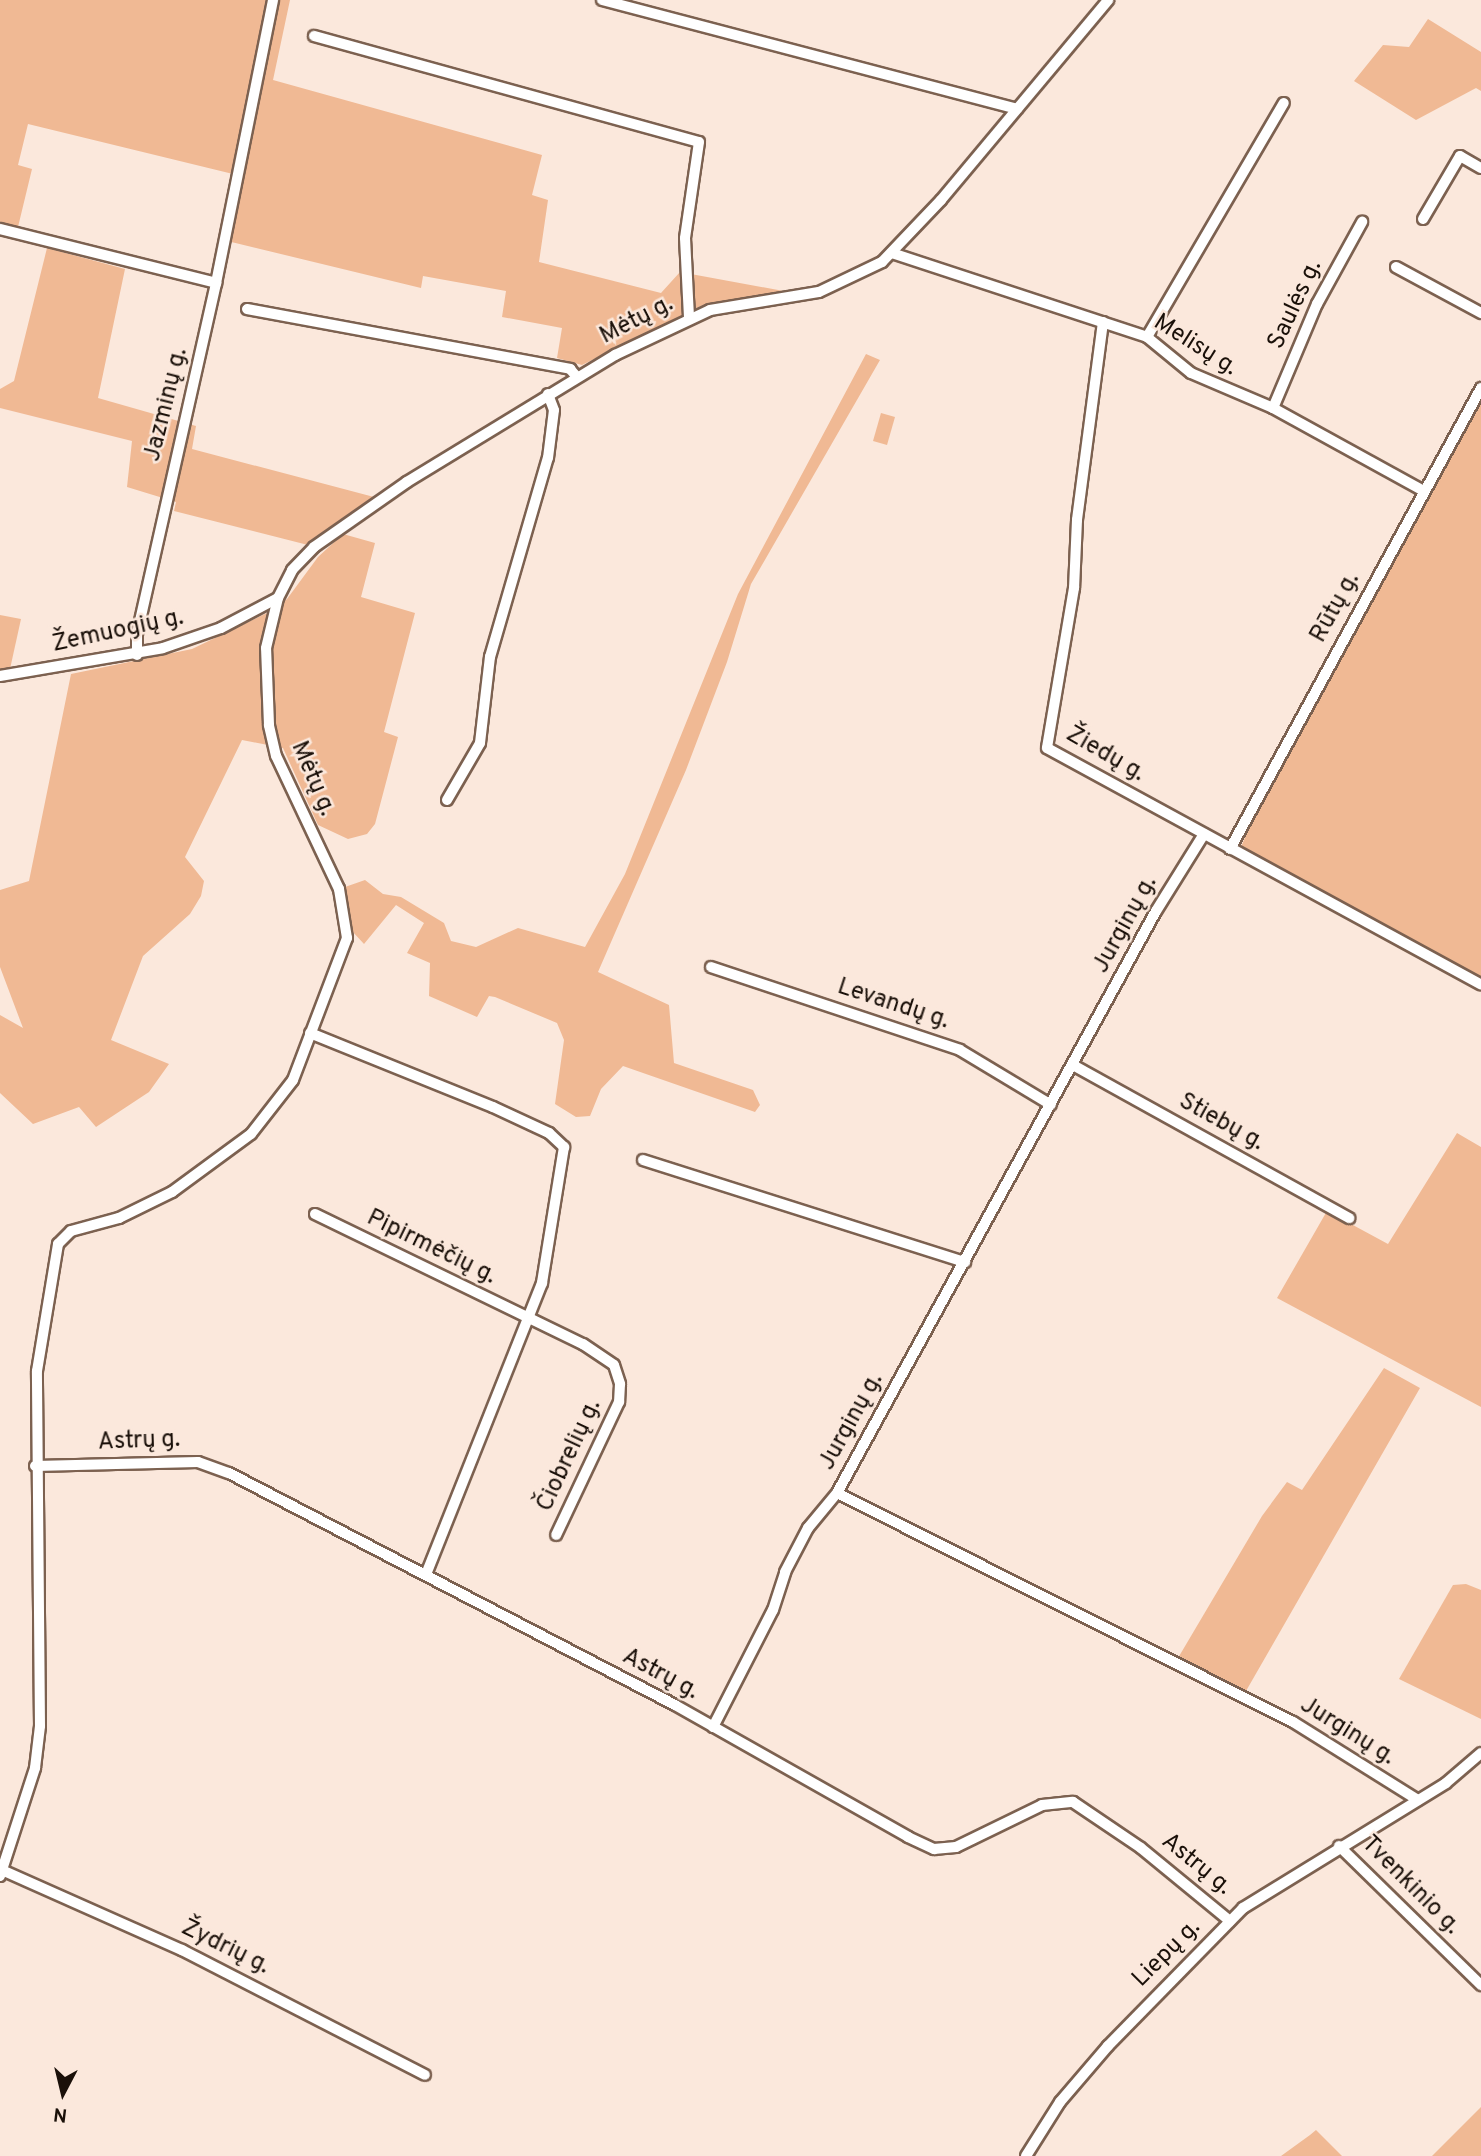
<!DOCTYPE html>
<meta charset="utf-8">
<style>
body{margin:0}
#map{position:relative;width:1481px;height:2156px;overflow:hidden;background:#fbe8dc;font-family:Overpass,sans-serif}
div>[style]{position:absolute}
.green>*{inset:0;background:#f0b994}
.roads{filter:drop-shadow(2px 0 #7c6150) drop-shadow(-2px 0 #7c6150) drop-shadow(0 2px #7c6150) drop-shadow(0 -2px #7c6150)}
.minor>*{height:10px;margin:-5px;padding:0 5px;transform-origin:5px;border-radius:5px;background:#fff}
span{translate:-50% -50%;white-space:nowrap;text-align:center;line-height:1.15;-webkit-text-stroke:5px #fbe8dc;paint-order:stroke}
.street-label{font-size:24px;color:#1a1009}
.north{position:absolute;left:28px;top:2058px;width:70px;height:70px;-webkit-text-stroke:5px #fbe8dc;paint-order:stroke;rotate:187deg;font-size:19px;font-weight:700;line-height:28px;text-align:center;color:#1a1009}
.north::after{content:'';display:block;margin:auto;width:24px;height:32px;background:#1a1009;clip-path:polygon(50% 0,100% 100%,50% 72%,0 100%)}
</style>
<div id="map">
<div class="green">
<div style="clip-path:polygon(0 0,290px 0,273px 80px,542px 155px,532px 195px,548px 200px,539px 262px,661px 293px,680px 272px,789px 292px,701px 306px,582px 365px,557px 358px,562px 328px,502px 317px,506px 291px,423px 276px,421px 288px,219px 239px,233px 174px,28px 124px,18px 165px,32px 169px,18px 227px,0 222px)"></div>
<div style="clip-path:polygon(1428px 19px,1481px 52px,1481px 91px,1476px 88px,1416px 120px,1354px 81px,1383px 45px,1409px 47px)"></div>
<div style="clip-path:polygon(47px 248px,125px 269px,98px 398px,196px 426px,192px 449px,374px 497px,308px 545px,174px 511px,176px 502px,127px 487px,132px 441px,0 408px,0 389px,14px 381px)"></div>
<div style="clip-path:polygon(866px 354px,880px 360px,751px 584px,727px 662px,686px 770px,598px 972px,669px 1005px,674px 1063px,753px 1090px,760px 1105px,755px 1112px,623px 1066px,601px 1089px,590px 1116px,576px 1117px,555px 1104px,564px 1040px,557px 1023px,495px 997px,489px 996px,477px 1017px,429px 996px,430px 963px,407px 953px,424px 923px,396px 905px,364px 944px,352px 931px,345px 887px,365px 880px,383px 894px,401px 897px,444px 923px,451px 941px,476px 947px,518px 928px,585px 947px,625px 874px,738px 594px)"></div>
<div style="clip-path:polygon(1481px 403px,1481px 977px,1241px 847px,1249px 828px,1245px 824px)"></div>
<div style="clip-path:polygon(881px 413px,895px 417px,887px 445px,873px 441px)"></div>
<div style="clip-path:polygon(343px 534px,375px 543px,361px 597px,415px 613px,384px 732px,398px 737px,375px 824px,367px 834px,348px 839px,318px 825px,283px 748px,242px 740px,185px 857px,204px 881px,201px 896px,190px 914px,143px 956px,111px 1040px,169px 1064px,149px 1092px,96px 1127px,79px 1107px,33px 1124px,0 1093px,0 1015px,23px 1028px,0 967px,0 890px,29px 881px,71px 674px,192px 649px,267px 613px,287px 599px,318px 557px)"></div>
<div style="clip-path:polygon(0 615px,21px 619px,10px 669px,0 670px)"></div>
<div style="clip-path:polygon(1457px 1133px,1481px 1147px,1481px 1407px,1277px 1298px,1327px 1211px,1388px 1244px)"></div>
<div style="clip-path:polygon(1384px 1368px,1420px 1388px,1246px 1691px,1178px 1658px,1262px 1516px,1287px 1482px,1302px 1490px)"></div>
<div style="clip-path:polygon(1466px 1584px,1481px 1590px,1481px 1719px,1399px 1679px,1453px 1585px)"></div>
<div style="clip-path:polygon(1481px 2107px,1481px 2156px,1432px 2156px)"></div>
<div style="clip-path:polygon(1316px 2130px,1342px 2156px,1281px 2156px,1310px 2135px)"></div>
</div>
<div class="roads">
<div class="minor">
<div style="left:602px;top:0;width:429px;rotate:14.7deg"></div>
<div style="left:314px;top:36px;width:399px;rotate:15.4deg"></div>
<div style="left:699px;top:142px;width:97px;rotate:98.3deg"></div>
<div style="left:685px;top:238px;width:79px;rotate:87.1deg"></div>
<div style="left:1423px;top:219px;width:73px;rotate:-59.6deg"></div>
<div style="left:1460px;top:156px;width:24px;rotate:30deg"></div>
<div style="left:0;top:229px;width:223px;rotate:14deg"></div>
<div style="left:892px;top:253px;width:268px;rotate:18.2deg"></div>
<div style="left:1147px;top:337px;width:57px;rotate:39.3deg"></div>
<div style="left:1191px;top:373px;width:89px;rotate:23.1deg"></div>
<div style="left:1273px;top:408px;width:172px;rotate:28.8deg"></div>
<div style="left:1396px;top:267px;width:97px;rotate:28.4deg"></div>
<div style="left:247px;top:309px;width:329px;rotate:10.5deg"></div>
<div style="left:570px;top:369px;width:9px;rotate:49deg"></div>
<div style="left:1103px;top:322px;width:200px;rotate:97.5deg"></div>
<div style="left:1077px;top:520px;width:68px;rotate:92.5deg"></div>
<div style="left:1074px;top:588px;width:162px;rotate:99.6deg"></div>
<div style="left:1047px;top:748px;width:494px;rotate:28.6deg"></div>
<div style="left:1147px;top:337px;width:271px;rotate:-59.7deg"></div>
<div style="left:1273px;top:408px;width:113px;rotate:-67.1deg"></div>
<div style="left:1317px;top:304px;width:94px;rotate:-61.2deg"></div>
<div style="left:137px;top:655px;width:21px;rotate:-90deg"></div>
<div style="left:137px;top:634px;width:360px;rotate:-77.3deg"></div>
<div style="left:216px;top:283px;width:289px;rotate:-78.6deg"></div>
<div style="left:0;top:676px;width:165px;rotate:-9.7deg"></div>
<div style="left:163px;top:648px;width:61px;rotate:-19deg"></div>
<div style="left:221px;top:628px;width:64px;rotate:-27.8deg"></div>
<div style="left:447px;top:800px;width:66px;rotate:-59.9deg"></div>
<div style="left:480px;top:743px;width:87px;rotate:-83.4deg"></div>
<div style="left:490px;top:657px;width:207px;rotate:-73.8deg"></div>
<div style="left:548px;top:458px;width:48px;rotate:-82.9deg"></div>
<div style="left:554px;top:410px;width:17px;rotate:-111deg"></div>
<div style="left:1204px;top:834px;width:91px;rotate:121.9deg"></div>
<div style="left:1156px;top:911px;width:664px;rotate:118.73deg"></div>
<div style="left:837px;top:1493px;width:510px;rotate:26.67deg"></div>
<div style="left:1293px;top:1722px;width:147px;rotate:32deg"></div>
<div style="left:1230px;top:849px;width:525px;rotate:-61.43deg"></div>
<div style="left:711px;top:967px;width:262px;rotate:18.4deg"></div>
<div style="left:960px;top:1050px;width:106px;rotate:31.1deg"></div>
<div style="left:310px;top:1033px;width:197px;rotate:22deg"></div>
<div style="left:493px;top:1107px;width:62px;rotate:24.9deg"></div>
<div style="left:549px;top:1133px;width:21px;rotate:43deg"></div>
<div style="left:564px;top:1147px;width:138px;rotate:99.2deg"></div>
<div style="left:542px;top:1283px;width:313px;rotate:111.7deg"></div>
<div style="left:1073px;top:1065px;width:316px;rotate:29deg"></div>
<div style="left:643px;top:1160px;width:338px;rotate:17.6deg"></div>
<div style="left:315px;top:1214px;width:298px;rotate:25.9deg"></div>
<div style="left:583px;top:1344px;width:37px;rotate:34deg"></div>
<div style="left:614px;top:1365px;width:20px;rotate:72deg"></div>
<div style="left:620px;top:1384px;width:18px;rotate:93deg"></div>
<div style="left:619px;top:1402px;width:147px;rotate:115.3deg"></div>
<div style="left:35px;top:1466px;width:163px;rotate:-1.4deg"></div>
<div style="left:198px;top:1462px;width:33px;rotate:20deg"></div>
<div style="left:229px;top:1473px;width:503px;rotate:27.48deg"></div>
<div style="left:675px;top:1705px;width:268px;rotate:29.5deg"></div>
<div style="left:908px;top:1837px;width:29px;rotate:25deg"></div>
<div style="left:934px;top:1849px;width:22px;rotate:-5deg"></div>
<div style="left:956px;top:1847px;width:96px;rotate:-26deg"></div>
<div style="left:1042px;top:1805px;width:31px;rotate:-6deg"></div>
<div style="left:1073px;top:1802px;width:82px;rotate:34.1deg"></div>
<div style="left:1141px;top:1848px;width:115px;rotate:39.4deg"></div>
<div style="left:713px;top:1727px;width:131px;rotate:-62.9deg"></div>
<div style="left:773px;top:1610px;width:40px;rotate:-72deg"></div>
<div style="left:785px;top:1572px;width:50px;rotate:-62.4deg"></div>
<div style="left:808px;top:1528px;width:45px;rotate:-50.4deg"></div>
<div style="left:1339px;top:1846px;width:199px;rotate:44.4deg"></div>
<div style="left:2px;top:1870px;width:197px;rotate:24deg"></div>
<div style="left:182px;top:1950px;width:273px;rotate:27.2deg"></div>
<div style="left:0;top:1876px;width:114px;rotate:-72deg"></div>
<div style="left:35px;top:1768px;width:42px;rotate:-83.2deg"></div>
<div style="left:40px;top:1726px;width:355px;rotate:-90.5deg"></div>
<div style="left:37px;top:1371px;width:129px;rotate:-80.6deg"></div>
<div style="left:58px;top:1244px;width:18px;rotate:-45deg"></div>
<div style="left:71px;top:1231px;width:50px;rotate:-15.2deg"></div>
<div style="left:119px;top:1218px;width:59px;rotate:-26.1deg"></div>
<div style="left:172px;top:1192px;width:98px;rotate:-36.3deg"></div>
<div style="left:251px;top:1134px;width:68px;rotate:-52.1deg"></div>
<div style="left:293px;top:1080px;width:152px;rotate:-69.2deg"></div>
<div style="left:347px;top:938px;width:50px;rotate:-99.3deg"></div>
<div style="left:339px;top:889px;width:147px;rotate:-115.3deg"></div>
<div style="left:276px;top:756px;width:32px;rotate:-103deg"></div>
<div style="left:269px;top:725px;width:77px;rotate:-92.2deg"></div>
<div style="left:266px;top:648px;width:51px;rotate:-76.5deg"></div>
<div style="left:278px;top:598px;width:31px;rotate:-63deg"></div>
<div style="left:292px;top:570px;width:32px;rotate:-46deg"></div>
<div style="left:314px;top:547px;width:113px;rotate:-35deg"></div>
<div style="left:407px;top:482px;width:244px;rotate:-31.4deg"></div>
<div style="left:615px;top:355px;width:105px;rotate:-25.3deg"></div>
<div style="left:710px;top:310px;width:110px;rotate:-9.4deg"></div>
<div style="left:819px;top:292px;width:70px;rotate:-25.5deg"></div>
<div style="left:882px;top:262px;width:86px;rotate:-46.4deg"></div>
<div style="left:941px;top:200px;width:261px;rotate:-50.1deg"></div>
<div style="left:1026px;top:2156px;width:64px;rotate:-57.8deg"></div>
<div style="left:1060px;top:2102px;width:74px;rotate:-49.4deg"></div>
<div style="left:1108px;top:2046px;width:193px;rotate:-45.6deg"></div>
<div style="left:1243px;top:1908px;width:238px;rotate:-31.6deg"></div>
<div style="left:1446px;top:1783px;width:46px;rotate:-40.6deg"></div>
</div>
</div>
<div class="street-label">
<span style="left:1296px;top:305px;rotate:-65deg">Saulės g.</span>
<span style="left:637px;top:321px;rotate:-27deg">Mėtų g.</span>
<span style="left:1195px;top:346px;rotate:32deg">Melisų g.</span>
<span style="left:167px;top:405px;rotate:-76deg">Jazminų g.</span>
<span style="left:1336px;top:608px;rotate:-61deg">Rūtų g.</span>
<span style="left:118px;top:632px;rotate:-12deg">Žemuogių g.</span>
<span style="left:1105px;top:755px;rotate:30deg">Žiedų g.</span>
<span style="left:312px;top:779px;rotate:67deg">Mėtų g.</span>
<span style="left:1126px;top:925px;rotate:-61deg">Jurginų g.</span>
<span style="left:893px;top:1005px;rotate:18deg">Levandų g.</span>
<span style="left:1221px;top:1123px;rotate:29deg">Stiebų g.</span>
<span style="left:431px;top:1248px;rotate:26deg">Pipirmėčių g.</span>
<span style="left:852px;top:1422px;rotate:-61deg">Jurginų g.</span>
<span style="left:139px;top:1442px;rotate:-2deg">Astrų g.</span>
<span style="left:570px;top:1456px;rotate:-65deg">Čiobrelių g.</span>
<span style="left:660px;top:1675px;rotate:28deg">Astrų g.</span>
<span style="left:1347px;top:1732px;rotate:32deg">Jurginų g.</span>
<span style="left:1196px;top:1865px;rotate:39deg">Astrų g.</span>
<span style="left:1410px;top:1886px;rotate:45deg">Tvenkinio g.</span>
<span style="left:225px;top:1948px;rotate:26deg">Žydrių g.</span>
<span style="left:1167px;top:1954px;rotate:-45deg">Liepų g.</span>
</div>
<div class="north">N</div>
</div>
